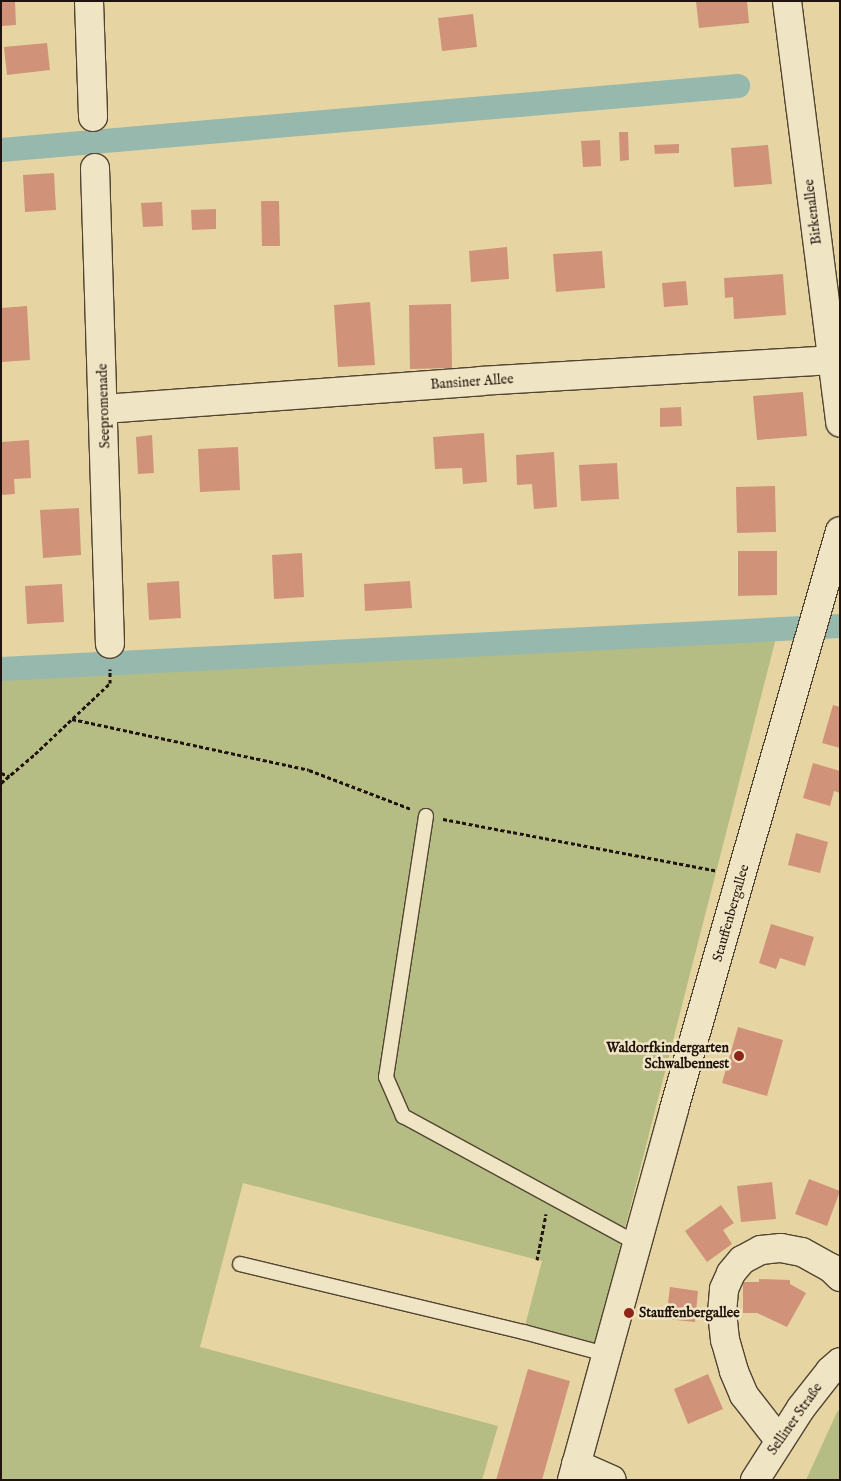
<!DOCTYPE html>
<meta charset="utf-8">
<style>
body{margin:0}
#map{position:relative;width:841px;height:1481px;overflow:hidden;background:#e6d5a2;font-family:"IM FELL English",serif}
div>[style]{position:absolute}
.green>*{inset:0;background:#b6bd84}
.canal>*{height:24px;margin:-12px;padding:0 12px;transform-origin:12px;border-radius:12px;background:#97b8ac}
.building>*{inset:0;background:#d09379}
.path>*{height:3px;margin-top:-1.5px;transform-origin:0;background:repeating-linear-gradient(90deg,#20130d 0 4px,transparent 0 6.5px)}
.roads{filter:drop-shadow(1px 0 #524432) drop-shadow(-1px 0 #524432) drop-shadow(0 1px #524432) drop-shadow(0 -1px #524432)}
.lane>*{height:14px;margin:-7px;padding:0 7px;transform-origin:7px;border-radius:7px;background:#efe4c3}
.street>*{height:28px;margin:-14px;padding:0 14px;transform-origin:14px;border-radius:14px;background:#efe4c3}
.dots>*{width:14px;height:14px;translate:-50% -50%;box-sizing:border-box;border:2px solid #efe4c3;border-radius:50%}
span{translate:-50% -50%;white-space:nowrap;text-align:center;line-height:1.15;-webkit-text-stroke:5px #efe4c3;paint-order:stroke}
.street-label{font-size:14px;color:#20130d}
.poi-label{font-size:14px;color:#20130d;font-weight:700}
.right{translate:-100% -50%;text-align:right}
.left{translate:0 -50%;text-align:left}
.frame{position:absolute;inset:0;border:2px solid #20130d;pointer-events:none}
</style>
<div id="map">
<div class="green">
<div style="clip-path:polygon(778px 630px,592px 1357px,522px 1337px,542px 1261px,243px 1183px,200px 1347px,498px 1426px,482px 1480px,1px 1480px,1px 669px)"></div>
<div style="clip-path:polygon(840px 1409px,840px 1480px,806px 1480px,837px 1412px)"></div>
</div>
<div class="canal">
<div style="left:1px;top:150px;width:740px;rotate:-4.96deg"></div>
<div style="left:1px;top:669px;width:840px;rotate:-2.93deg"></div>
</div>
<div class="building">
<div style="clip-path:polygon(1px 1px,15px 1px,16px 25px,1px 26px)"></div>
<div style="clip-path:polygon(696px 1px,747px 1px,749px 23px,699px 28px)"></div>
<div style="clip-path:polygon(473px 14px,477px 47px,442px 51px,438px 18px)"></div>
<div style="clip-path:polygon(47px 43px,50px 70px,7px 75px,4px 47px)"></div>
<div style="clip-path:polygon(619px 132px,628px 132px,629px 160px,620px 161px)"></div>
<div style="clip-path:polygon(600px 140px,601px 166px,583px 167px,581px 141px)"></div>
<div style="clip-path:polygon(679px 144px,679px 153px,655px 154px,654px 145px)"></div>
<div style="clip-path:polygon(768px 145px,772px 184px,734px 187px,731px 148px)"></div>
<div style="clip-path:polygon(54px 173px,56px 210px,25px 212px,23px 175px)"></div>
<div style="clip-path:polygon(261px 201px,279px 201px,280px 246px,262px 246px)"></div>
<div style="clip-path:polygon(162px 202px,163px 226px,143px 227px,141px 203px)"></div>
<div style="clip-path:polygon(216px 209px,216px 229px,192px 230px,191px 210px)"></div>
<div style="clip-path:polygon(507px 247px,509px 279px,471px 282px,469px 251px)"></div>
<div style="clip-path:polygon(602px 251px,605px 288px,556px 292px,553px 254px)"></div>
<div style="clip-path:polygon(783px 274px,786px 315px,734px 319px,733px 297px,725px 298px,724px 278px)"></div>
<div style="clip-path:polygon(686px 281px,688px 305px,664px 307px,662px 283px)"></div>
<div style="clip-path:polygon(370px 302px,375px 365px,338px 367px,334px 305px)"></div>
<div style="clip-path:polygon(451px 304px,452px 368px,410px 369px,409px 305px)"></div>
<div style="clip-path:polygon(27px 306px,30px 360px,2px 362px,1px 308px)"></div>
<div style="clip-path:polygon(803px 392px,807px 436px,757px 440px,753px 396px)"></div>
<div style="clip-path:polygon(681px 407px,682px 426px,660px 427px,660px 408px)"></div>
<div style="clip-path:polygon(484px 433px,487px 482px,463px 484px,462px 468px,435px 469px,433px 437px)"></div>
<div style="clip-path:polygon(152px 435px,154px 473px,138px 474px,136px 437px)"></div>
<div style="clip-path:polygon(29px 440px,31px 478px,14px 479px,15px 494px,1px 495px,1px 442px)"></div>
<div style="clip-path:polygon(238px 447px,240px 490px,200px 492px,198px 449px)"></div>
<div style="clip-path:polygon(554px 452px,557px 507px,534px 509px,532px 484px,517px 485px,516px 455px)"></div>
<div style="clip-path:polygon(617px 463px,619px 499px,581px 501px,579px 465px)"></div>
<div style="clip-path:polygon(775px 486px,776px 532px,737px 533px,736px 487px)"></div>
<div style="clip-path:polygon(79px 508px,81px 555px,43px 558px,40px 510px)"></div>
<div style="clip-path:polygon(738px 551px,777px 551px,777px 595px,738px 596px)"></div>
<div style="clip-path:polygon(302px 553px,304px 597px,274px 599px,272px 555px)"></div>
<div style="clip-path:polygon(179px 581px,181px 618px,149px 620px,147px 583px)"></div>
<div style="clip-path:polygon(410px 581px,412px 608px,365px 611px,364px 584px)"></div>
<div style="clip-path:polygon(62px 584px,64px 622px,27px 624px,25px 586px)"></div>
<div style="clip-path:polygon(833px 705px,840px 707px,840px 748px,822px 743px)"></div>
<div style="clip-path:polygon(813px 763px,840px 771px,840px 793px,834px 791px,830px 806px,803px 798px)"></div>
<div style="clip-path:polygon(796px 833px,828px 842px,820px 873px,788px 865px)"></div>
<div style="clip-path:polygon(771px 924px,814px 937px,805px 966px,780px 958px,776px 969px,759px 963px)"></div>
<div style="clip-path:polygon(738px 1027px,783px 1040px,767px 1096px,722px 1083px)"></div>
<div style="clip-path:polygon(809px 1179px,840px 1191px,827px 1226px,795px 1214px)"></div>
<div style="clip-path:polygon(772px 1182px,776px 1219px,741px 1222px,737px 1186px)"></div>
<div style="clip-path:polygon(721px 1205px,734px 1223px,723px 1230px,732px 1244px,707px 1262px,685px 1231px)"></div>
<div style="clip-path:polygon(759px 1279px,790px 1280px,790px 1284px,806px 1293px,787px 1327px,757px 1313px,743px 1313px,743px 1282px,759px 1282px)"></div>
<div style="clip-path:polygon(670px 1287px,698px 1291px,695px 1322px,666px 1319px)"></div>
<div style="clip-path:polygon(528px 1369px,570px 1381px,542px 1480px,496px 1480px)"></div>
<div style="clip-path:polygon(708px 1374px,723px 1409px,688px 1424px,674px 1389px)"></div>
</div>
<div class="path">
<div style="left:72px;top:719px;width:242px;rotate:12.1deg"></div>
<div style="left:309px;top:770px;width:109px;rotate:20.9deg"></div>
<div style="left:1px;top:773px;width:9px;rotate:21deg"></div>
<div style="left:1px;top:783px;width:45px;rotate:-40.5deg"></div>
<div style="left:35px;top:754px;width:103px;rotate:-43.4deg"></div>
<div style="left:110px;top:683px;width:14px;rotate:-90deg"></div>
<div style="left:443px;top:819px;width:279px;rotate:10.7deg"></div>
<div style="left:537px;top:1260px;width:47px;rotate:-78.9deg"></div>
</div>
<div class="roads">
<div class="lane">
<div style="left:426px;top:816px;width:264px;rotate:98.7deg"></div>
<div style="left:386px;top:1077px;width:43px;rotate:66.4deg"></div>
<div style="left:403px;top:1116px;width:265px;rotate:28.6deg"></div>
<div style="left:240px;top:1264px;width:292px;rotate:13.5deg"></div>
<div style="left:524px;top:1332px;width:84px;rotate:15.2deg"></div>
</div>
<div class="street">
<div style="left:89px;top:1px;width:116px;rotate:88deg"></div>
<div style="left:787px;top:1px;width:425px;rotate:82.8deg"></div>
<div style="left:95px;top:168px;width:476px;rotate:88.2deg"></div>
<div style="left:104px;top:409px;width:378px;rotate:-4.2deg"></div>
<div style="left:481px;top:381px;width:351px;rotate:-3.4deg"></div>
<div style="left:779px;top:1440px;width:57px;rotate:-127.9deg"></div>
<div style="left:744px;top:1395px;width:26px;rotate:-113deg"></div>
<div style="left:734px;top:1371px;width:32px;rotate:-106deg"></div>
<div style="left:725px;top:1340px;width:27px;rotate:-96deg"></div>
<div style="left:722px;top:1313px;width:24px;rotate:-85deg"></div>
<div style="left:724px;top:1289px;width:17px;rotate:-66deg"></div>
<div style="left:731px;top:1273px;width:17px;rotate:-50deg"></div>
<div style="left:742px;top:1260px;width:21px;rotate:-28deg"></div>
<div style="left:761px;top:1250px;width:20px;rotate:-6deg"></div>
<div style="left:781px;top:1248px;width:21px;rotate:11deg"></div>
<div style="left:802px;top:1252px;width:33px;rotate:29deg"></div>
<div style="left:831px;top:1268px;width:13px;rotate:45deg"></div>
<div style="left:576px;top:1464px;width:39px;rotate:24deg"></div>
<div style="left:572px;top:1480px;width:385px;rotate:-74.6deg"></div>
<div style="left:674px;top:1109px;width:601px;rotate:-73.98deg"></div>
<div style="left:755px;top:1480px;width:85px;rotate:-57.4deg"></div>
<div style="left:801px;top:1408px;width:47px;rotate:-51.9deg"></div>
<div style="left:830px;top:1371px;width:13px;rotate:-42deg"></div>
</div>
</div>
<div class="dots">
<div style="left:739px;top:1056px;background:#8f2418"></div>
<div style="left:629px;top:1313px;background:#8f2418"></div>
</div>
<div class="street-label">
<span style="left:813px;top:212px;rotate:-97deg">Birkenallee</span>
<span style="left:472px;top:382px;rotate:-4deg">Bansiner Allee</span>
<span style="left:104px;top:406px;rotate:-92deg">Seepromenade</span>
<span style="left:731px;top:913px;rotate:-74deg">Stauffenbergallee</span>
<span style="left:795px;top:1419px;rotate:-55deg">Selliner Straße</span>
</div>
<div class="poi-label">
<span class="right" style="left:729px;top:1056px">Waldorfkindergarten<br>Schwalbennest</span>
<span class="left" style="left:639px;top:1313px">Stauffenbergallee</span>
</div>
<div class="frame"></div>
</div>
